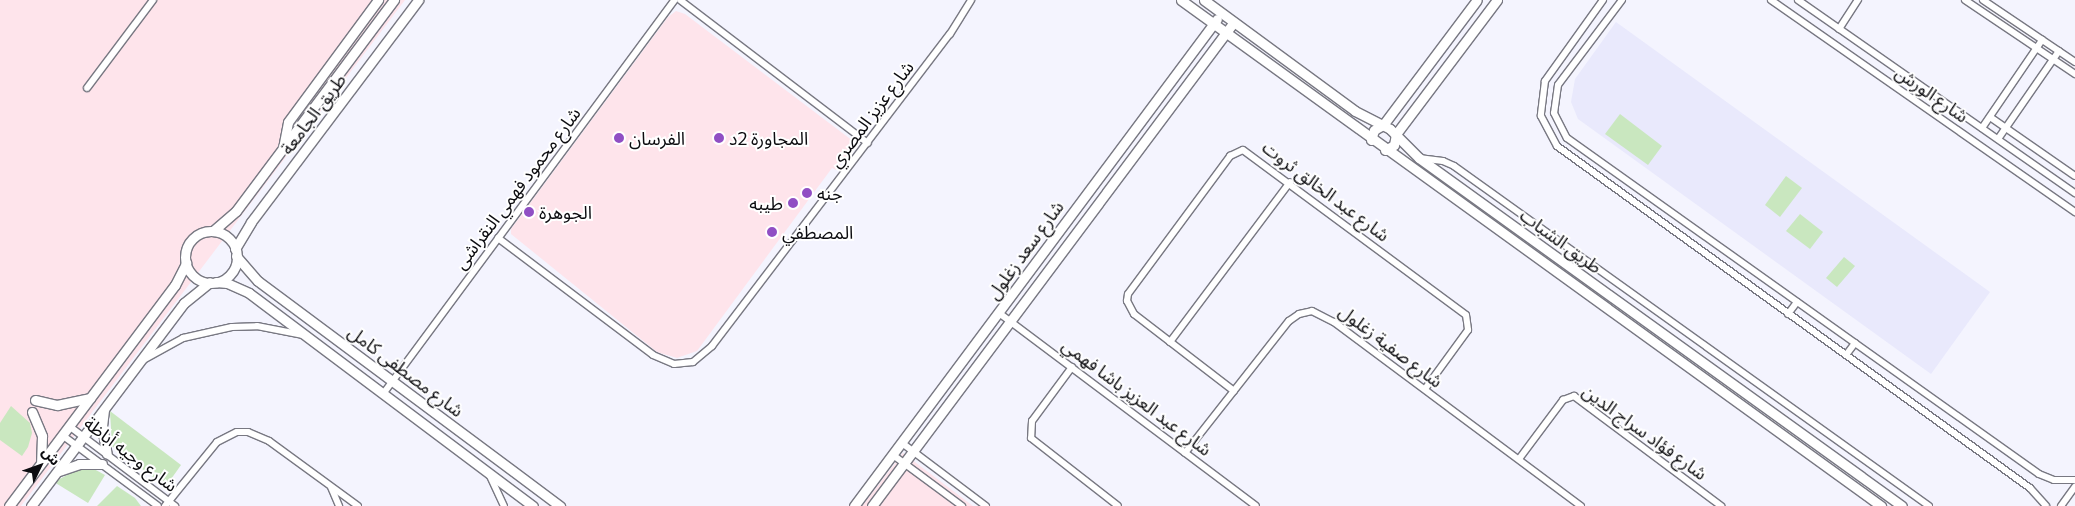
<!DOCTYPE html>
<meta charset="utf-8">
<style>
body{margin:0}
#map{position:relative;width:2075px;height:506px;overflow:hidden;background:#f4f4fe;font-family:Commissioner,"Noto Sans Arabic",sans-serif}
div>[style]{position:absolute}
.commercial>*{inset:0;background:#fee4eb}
.built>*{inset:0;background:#e9e9fc}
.green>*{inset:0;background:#c9e7bf}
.roads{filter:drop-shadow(1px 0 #787882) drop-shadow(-1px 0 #787882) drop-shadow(0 1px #787882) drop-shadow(0 -1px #787882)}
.street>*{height:6px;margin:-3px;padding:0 3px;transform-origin:3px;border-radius:3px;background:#fff}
.secondary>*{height:9px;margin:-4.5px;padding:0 4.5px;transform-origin:4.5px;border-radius:4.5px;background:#fff}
.secondary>.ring{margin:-4.5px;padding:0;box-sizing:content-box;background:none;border:9px solid #fff;border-radius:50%}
.dots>*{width:14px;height:14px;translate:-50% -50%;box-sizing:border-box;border:2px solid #fff;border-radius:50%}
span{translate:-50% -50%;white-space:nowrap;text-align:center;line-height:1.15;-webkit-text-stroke:4px #fff;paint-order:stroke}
.street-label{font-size:18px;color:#0c0c10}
.poi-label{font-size:18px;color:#0c0c10}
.left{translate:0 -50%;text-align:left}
.right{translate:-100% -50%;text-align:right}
.north{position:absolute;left:15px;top:441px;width:50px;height:50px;-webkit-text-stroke:4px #fff;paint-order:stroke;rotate:48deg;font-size:14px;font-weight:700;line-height:20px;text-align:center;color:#0c0c10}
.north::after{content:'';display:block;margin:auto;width:18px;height:22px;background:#0c0c10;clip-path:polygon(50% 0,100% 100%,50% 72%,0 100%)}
</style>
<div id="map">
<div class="commercial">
<div style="clip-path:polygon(0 0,405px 0,21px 506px,0 506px)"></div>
<div style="clip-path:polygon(676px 11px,685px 14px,853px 141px,852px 149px,836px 170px,832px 168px,697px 351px,677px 358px,657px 352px,511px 234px,511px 229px,668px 17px)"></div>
<div style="clip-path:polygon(903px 453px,973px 506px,862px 506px)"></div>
</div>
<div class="built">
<div style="clip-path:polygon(1616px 22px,1990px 292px,1931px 374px,1578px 119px,1571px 102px,1575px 79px)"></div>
</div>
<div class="green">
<div style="clip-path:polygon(1620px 114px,1662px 146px,1648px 165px,1605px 134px)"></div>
<div style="clip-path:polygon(1786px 176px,1802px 188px,1780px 217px,1765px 205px)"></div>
<div style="clip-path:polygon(1800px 214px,1823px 232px,1810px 249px,1786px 231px)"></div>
<div style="clip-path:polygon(1844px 257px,1855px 266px,1837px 287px,1826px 278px)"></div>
<div style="clip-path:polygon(11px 406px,30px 423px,32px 433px,28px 447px,22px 456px,0 440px,0 423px)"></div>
<div style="clip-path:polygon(110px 411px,181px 465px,169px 482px,158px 481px,112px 446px)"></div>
<div style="clip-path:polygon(80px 468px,94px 469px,105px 475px,88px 503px,54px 482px)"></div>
<div style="clip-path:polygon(117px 486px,135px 498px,141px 506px,97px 506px)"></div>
</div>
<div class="roads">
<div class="street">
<div style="left:680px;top:0;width:236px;rotate:37.3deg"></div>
<div style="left:1603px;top:0;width:100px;rotate:125.6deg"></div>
<div style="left:1545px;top:81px;width:35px;rotate:97deg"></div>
<div style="left:1541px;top:116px;width:34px;rotate:62deg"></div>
<div style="left:1557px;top:146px;width:584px;rotate:35.87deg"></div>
<div style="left:2030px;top:488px;width:24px;rotate:48deg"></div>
<div style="left:1622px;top:0;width:106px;rotate:127deg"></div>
<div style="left:1558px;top:85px;width:28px;rotate:98deg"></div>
<div style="left:1554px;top:113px;width:28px;rotate:63deg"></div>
<div style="left:1567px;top:138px;width:579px;rotate:35.45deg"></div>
<div style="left:2039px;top:474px;width:16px;rotate:22deg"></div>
<div style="left:2054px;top:480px;width:21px"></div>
<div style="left:1771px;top:0;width:371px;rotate:34.9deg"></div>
<div style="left:1798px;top:0;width:338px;rotate:34.9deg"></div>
<div style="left:1965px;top:0;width:133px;rotate:33.9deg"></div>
<div style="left:1983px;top:0;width:111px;rotate:34deg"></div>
<div style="left:1839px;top:29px;width:35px;rotate:-57deg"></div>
<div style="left:87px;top:88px;width:110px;rotate:-53.1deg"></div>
<div style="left:1990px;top:117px;width:103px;rotate:34.8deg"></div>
<div style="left:1982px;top:128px;width:107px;rotate:-55.7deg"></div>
<div style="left:1998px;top:139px;width:107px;rotate:-55.3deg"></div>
<div style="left:1419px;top:158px;width:24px;rotate:7deg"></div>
<div style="left:1443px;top:161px;width:12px;rotate:24deg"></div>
<div style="left:1454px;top:166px;width:584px;rotate:35.59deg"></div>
<div style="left:498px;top:238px;width:194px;rotate:37deg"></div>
<div style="left:653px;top:355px;width:23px;rotate:23deg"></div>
<div style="left:674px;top:364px;width:19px;rotate:-6deg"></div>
<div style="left:693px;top:362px;width:25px;rotate:-40deg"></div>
<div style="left:712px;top:346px;width:392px;rotate:-52.7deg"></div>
<div style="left:950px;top:34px;width:40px;rotate:-58deg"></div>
<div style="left:999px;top:313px;width:321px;rotate:36.9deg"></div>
<div style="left:1788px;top:314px;width:15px;rotate:-53deg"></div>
<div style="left:1170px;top:342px;width:200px;rotate:-53.1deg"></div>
<div style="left:1846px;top:355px;width:15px;rotate:-53deg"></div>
<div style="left:143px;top:360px;width:46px;rotate:-28.8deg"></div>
<div style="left:183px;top:338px;width:50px;rotate:-12.7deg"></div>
<div style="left:232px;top:327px;width:25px;rotate:-2deg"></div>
<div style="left:257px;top:326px;width:47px;rotate:11.1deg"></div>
<div style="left:1072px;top:367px;width:67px;rotate:126.5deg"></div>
<div style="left:1032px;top:421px;width:17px;rotate:93deg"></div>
<div style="left:1031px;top:438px;width:110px;rotate:38deg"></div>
<div style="left:1234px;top:391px;width:126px;rotate:-142.4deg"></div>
<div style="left:1134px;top:314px;width:15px;rotate:-118deg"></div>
<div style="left:1127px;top:301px;width:7px;rotate:-82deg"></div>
<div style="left:1128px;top:294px;width:172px;rotate:-53.5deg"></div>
<div style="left:1230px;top:156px;width:14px;rotate:-25deg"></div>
<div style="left:1243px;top:150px;width:277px;rotate:36.5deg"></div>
<div style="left:1466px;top:315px;width:15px;rotate:82deg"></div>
<div style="left:1468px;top:330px;width:73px;rotate:126.1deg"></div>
<div style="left:383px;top:394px;width:490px;rotate:-53.5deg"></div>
<div style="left:69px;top:426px;width:133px;rotate:37deg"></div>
<div style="left:62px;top:435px;width:119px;rotate:36.5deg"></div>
<div style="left:902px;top:443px;width:105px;rotate:36.9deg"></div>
<div style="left:1185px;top:453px;width:168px;rotate:-51.8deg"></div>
<div style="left:1289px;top:321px;width:12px;rotate:-35deg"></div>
<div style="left:1299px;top:314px;width:13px;rotate:-13deg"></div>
<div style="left:1312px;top:311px;width:25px;rotate:27deg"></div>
<div style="left:1334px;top:322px;width:308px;rotate:36.7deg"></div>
<div style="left:893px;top:455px;width:86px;rotate:36.5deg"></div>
<div style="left:1519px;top:459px;width:74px;rotate:-53.3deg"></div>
<div style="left:1563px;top:400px;width:12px;rotate:-20deg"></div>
<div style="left:1574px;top:396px;width:184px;rotate:36.8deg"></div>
<div style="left:490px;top:476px;width:33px;rotate:65deg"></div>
<div style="left:331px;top:487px;width:21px;rotate:67deg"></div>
<div style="left:165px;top:506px;width:82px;rotate:-50.9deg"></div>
<div style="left:217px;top:442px;width:22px;rotate:-27deg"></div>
<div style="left:237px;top:432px;width:11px"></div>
<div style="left:248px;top:432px;width:23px;rotate:23deg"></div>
<div style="left:269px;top:441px;width:110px;rotate:36.1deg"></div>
<div style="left:2061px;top:506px;width:24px;rotate:-54deg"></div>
</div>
<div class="secondary">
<div style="left:1181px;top:0;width:864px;rotate:35.86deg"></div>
<div style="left:1204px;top:0;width:187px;rotate:36.3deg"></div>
<div style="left:1355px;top:111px;width:39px;rotate:27deg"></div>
<div style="left:1390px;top:129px;width:41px;rotate:45deg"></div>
<div style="left:1419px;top:158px;width:595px;rotate:35.77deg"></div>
<div style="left:1371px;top:140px;width:10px;rotate:-73deg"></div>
<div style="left:1374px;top:130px;width:10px;rotate:-29deg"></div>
<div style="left:1383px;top:125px;width:156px;rotate:-53.1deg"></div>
<div style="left:283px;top:148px;width:26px;rotate:-79deg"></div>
<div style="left:288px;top:122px;width:152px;rotate:-53.6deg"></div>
<div style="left:1385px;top:150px;width:10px;rotate:-29deg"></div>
<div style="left:1394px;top:145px;width:11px;rotate:-80deg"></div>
<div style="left:1396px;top:134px;width:168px;rotate:-53deg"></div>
<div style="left:213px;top:231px;width:30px;rotate:-41deg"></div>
<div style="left:236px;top:211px;width:264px;rotate:-53.2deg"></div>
<div class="ring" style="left:185px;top:231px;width:43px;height:43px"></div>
<div style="left:235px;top:249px;width:31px;rotate:-59deg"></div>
<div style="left:251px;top:222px;width:278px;rotate:-53deg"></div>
<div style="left:236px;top:256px;width:33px;rotate:49deg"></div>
<div style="left:258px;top:281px;width:377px;rotate:36.7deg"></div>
<div style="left:216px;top:282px;width:11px;rotate:5deg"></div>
<div style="left:227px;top:283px;width:24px;rotate:24deg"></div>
<div style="left:249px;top:293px;width:355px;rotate:36.9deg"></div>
<div style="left:35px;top:400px;width:23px;rotate:13deg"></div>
<div style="left:57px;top:405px;width:34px;rotate:-12deg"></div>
<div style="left:104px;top:410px;width:17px;rotate:97deg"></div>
<div style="left:102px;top:427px;width:27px;rotate:80deg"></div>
<div style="left:32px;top:412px;width:26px;rotate:67deg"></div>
<div style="left:42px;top:436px;width:25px;rotate:92deg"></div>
<div style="left:59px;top:471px;width:21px;rotate:-19deg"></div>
<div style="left:79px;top:464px;width:23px"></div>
<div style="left:9px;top:506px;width:276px;rotate:-53.1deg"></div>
<div style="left:175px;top:285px;width:25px;rotate:-63deg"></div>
<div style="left:31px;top:506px;width:254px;rotate:-53deg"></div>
<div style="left:184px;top:303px;width:33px;rotate:-39deg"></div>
<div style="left:854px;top:506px;width:607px;rotate:-53.3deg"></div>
<div style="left:872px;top:506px;width:604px;rotate:-53.21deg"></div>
</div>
</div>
<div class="dots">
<div style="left:619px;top:138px;background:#904fc4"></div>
<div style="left:719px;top:138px;background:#904fc4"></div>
<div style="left:807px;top:193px;background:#904fc4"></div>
<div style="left:793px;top:203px;background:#904fc4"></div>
<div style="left:529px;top:212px;background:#904fc4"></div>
<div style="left:772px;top:232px;background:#904fc4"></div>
</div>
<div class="street-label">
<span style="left:1932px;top:94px;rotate:35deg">شارع الورش</span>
<span style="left:313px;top:114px;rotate:-53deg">طريق الجامعة</span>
<span style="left:871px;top:114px;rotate:-53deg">شارع عزيز المصري</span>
<span style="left:517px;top:188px;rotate:-53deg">شارع محمود فهمي النقراشى</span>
<span style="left:1326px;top:191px;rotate:37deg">شارع عبد الخالق ثروت</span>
<span style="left:1561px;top:241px;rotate:36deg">طريق الشباب</span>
<span style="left:1025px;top:250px;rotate:-54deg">شارع سعد زغلول</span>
<span style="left:1391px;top:346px;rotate:37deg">شارع صفية زغلول</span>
<span style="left:406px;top:371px;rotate:37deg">شارع مصطفى كامل</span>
<span style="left:1137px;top:397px;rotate:37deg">شارع عبد العزيز باشا فهمي</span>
<span style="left:1645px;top:432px;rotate:36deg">شارع فؤاد سراج الدين</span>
<span style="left:131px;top:454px;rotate:37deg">شارع وجيه أباظة</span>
</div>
<div class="poi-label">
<span class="left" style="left:629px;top:138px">الفرسان</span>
<span class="left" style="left:729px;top:138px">المجاورة 2د</span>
<span class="left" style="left:817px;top:193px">جنه</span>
<span class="right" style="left:783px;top:203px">طيبه</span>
<span class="left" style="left:539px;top:212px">الجوهرة</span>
<span class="left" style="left:782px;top:232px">المصطفي</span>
</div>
<div class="north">ش</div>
</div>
